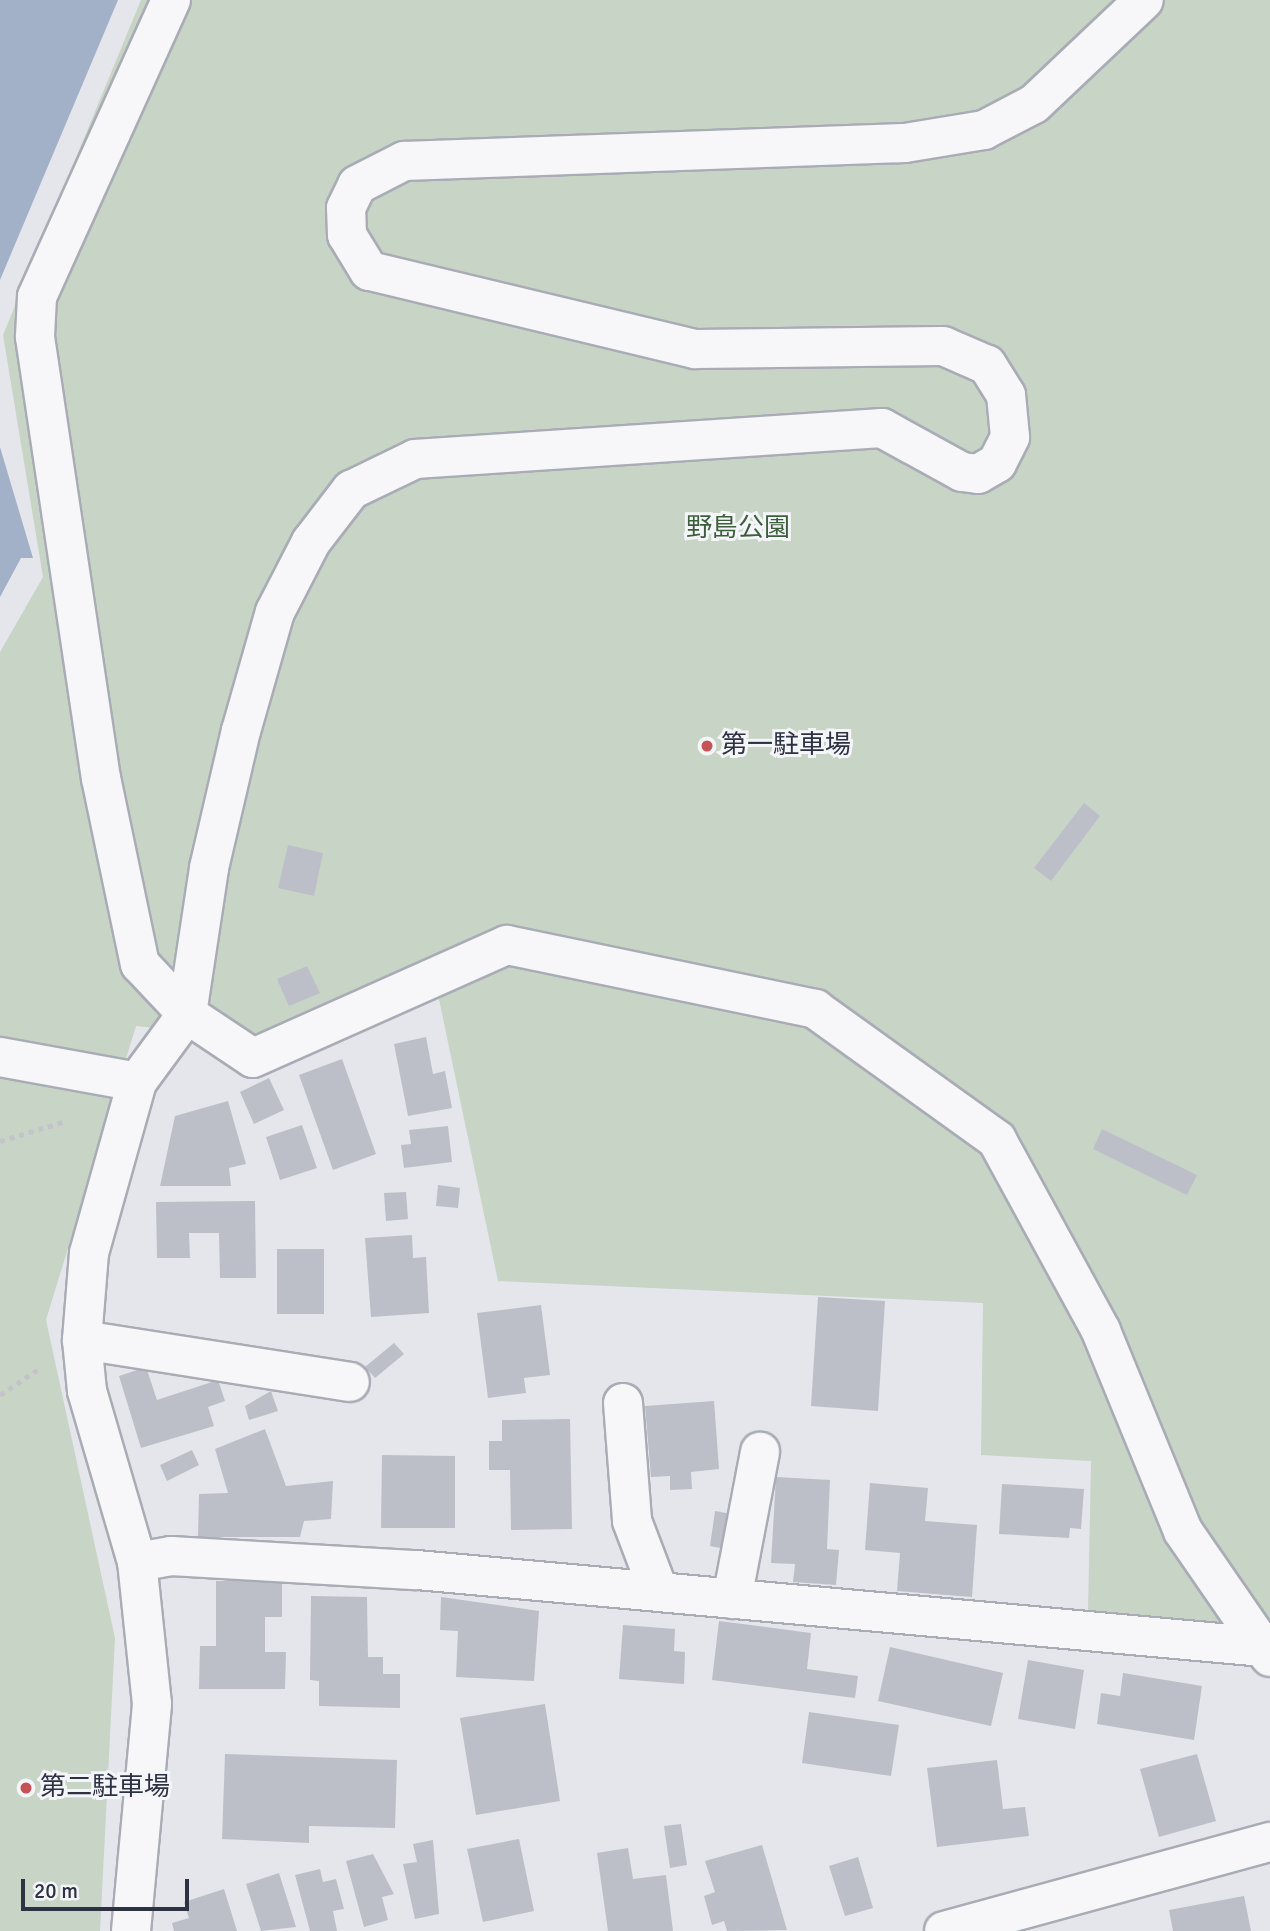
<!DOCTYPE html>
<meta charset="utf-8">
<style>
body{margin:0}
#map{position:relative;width:1270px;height:1931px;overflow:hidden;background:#e4e6eb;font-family:Signika,"Noto Sans JP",sans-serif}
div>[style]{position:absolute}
.green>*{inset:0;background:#c8d4c6}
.water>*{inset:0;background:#a2b0c8}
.building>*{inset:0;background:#bcbfc8}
.path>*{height:4.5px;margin-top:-2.25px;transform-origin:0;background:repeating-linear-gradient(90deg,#c2c4ca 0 5px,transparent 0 10px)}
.roads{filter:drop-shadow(2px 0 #a9acb5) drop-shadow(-2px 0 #a9acb5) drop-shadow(0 2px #a9acb5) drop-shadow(0 -2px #a9acb5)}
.minor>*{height:38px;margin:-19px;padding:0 19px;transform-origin:19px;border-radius:19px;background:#f7f7f9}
.dots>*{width:19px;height:19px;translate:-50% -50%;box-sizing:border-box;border:4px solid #f4f5f8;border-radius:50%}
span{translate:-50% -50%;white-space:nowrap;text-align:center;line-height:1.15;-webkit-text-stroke:6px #f4f5f8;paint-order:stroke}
.park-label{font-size:26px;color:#3d5e3b}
.poi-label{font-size:26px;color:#2d3243}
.left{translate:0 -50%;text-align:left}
.scale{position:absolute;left:21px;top:1879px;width:168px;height:32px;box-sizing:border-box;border:4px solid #2d3243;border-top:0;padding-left:9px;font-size:21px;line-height:24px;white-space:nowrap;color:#2d3243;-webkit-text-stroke:5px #f4f5f8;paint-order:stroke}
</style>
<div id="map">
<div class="green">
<div style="clip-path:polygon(141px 0,1270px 0,1270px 1635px,1264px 1627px,1088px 1612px,1091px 1461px,981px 1455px,983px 1303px,498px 1281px,431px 961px,260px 1039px,136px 1026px,46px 1320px,115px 1638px,100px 1931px,0 1931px,0 652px,43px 577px,3px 335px)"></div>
</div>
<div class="water">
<div style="clip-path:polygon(0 0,118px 0,0 280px)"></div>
<div style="clip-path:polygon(0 447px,33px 558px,21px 558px,0 597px)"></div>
</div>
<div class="building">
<div style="clip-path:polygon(1084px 803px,1100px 816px,1051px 881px,1034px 868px)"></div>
<div style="clip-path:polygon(288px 845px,323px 853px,314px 896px,278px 888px)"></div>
<div style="clip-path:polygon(307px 966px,320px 993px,289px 1006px,277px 979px)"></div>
<div style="clip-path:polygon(426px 1037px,433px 1074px,445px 1071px,452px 1108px,408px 1116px,394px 1044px)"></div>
<div style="clip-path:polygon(342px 1059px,376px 1154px,333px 1170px,299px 1075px)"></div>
<div style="clip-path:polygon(269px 1078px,284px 1110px,254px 1124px,240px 1092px)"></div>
<div style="clip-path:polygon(228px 1101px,246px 1164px,229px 1168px,231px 1186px,160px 1186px,175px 1116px)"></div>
<div style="clip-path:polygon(302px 1125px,317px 1168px,280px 1180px,266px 1137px)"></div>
<div style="clip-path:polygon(448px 1126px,452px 1162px,404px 1168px,401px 1145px,411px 1144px,409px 1130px)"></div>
<div style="clip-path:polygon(1102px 1129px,1197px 1175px,1187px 1195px,1093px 1149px)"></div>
<div style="clip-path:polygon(438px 1185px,460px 1188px,458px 1208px,436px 1206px)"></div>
<div style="clip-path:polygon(406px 1192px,408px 1219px,386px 1221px,384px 1193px)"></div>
<div style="clip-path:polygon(255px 1201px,256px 1278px,220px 1278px,219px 1233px,189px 1233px,190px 1258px,157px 1258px,156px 1202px)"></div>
<div style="clip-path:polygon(412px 1235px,413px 1258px,426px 1257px,429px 1313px,371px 1317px,365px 1238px)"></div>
<div style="clip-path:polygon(277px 1249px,324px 1249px,324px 1314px,277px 1314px)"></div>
<div style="clip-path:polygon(818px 1297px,885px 1301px,878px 1411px,811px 1406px)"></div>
<div style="clip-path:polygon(541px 1305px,550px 1375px,524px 1378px,526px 1393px,488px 1398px,477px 1313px)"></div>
<div style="clip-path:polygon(394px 1343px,404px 1354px,375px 1378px,365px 1367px)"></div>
<div style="clip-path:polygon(146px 1367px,157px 1400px,218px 1380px,225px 1401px,208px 1407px,214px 1426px,141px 1448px,119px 1376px)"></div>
<div style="clip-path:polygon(271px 1391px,278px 1411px,249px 1420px,245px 1406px)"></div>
<div style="clip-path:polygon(714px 1401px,719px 1469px,691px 1472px,692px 1489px,670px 1490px,670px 1476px,651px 1477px,645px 1406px)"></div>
<div style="clip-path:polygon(570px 1419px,572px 1529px,511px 1530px,510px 1470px,489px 1470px,489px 1441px,502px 1441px,502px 1420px)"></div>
<div style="clip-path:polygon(265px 1429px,286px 1486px,333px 1481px,331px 1519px,304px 1521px,300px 1537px,198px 1537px,199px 1494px,228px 1493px,215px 1449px)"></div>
<div style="clip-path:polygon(192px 1450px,199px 1465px,167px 1481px,160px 1465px)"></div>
<div style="clip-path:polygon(382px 1455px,455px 1456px,455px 1528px,381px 1528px)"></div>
<div style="clip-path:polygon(776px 1477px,830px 1480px,827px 1549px,839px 1550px,836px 1585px,793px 1582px,795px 1564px,771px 1563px)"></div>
<div style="clip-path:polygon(870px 1483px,928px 1488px,925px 1521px,977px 1525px,972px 1597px,897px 1591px,900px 1553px,865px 1550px)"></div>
<div style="clip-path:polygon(1002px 1484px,1084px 1489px,1081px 1529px,1070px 1528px,1069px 1538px,999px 1534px)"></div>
<div style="clip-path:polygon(715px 1511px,732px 1514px,726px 1549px,710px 1546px)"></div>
<div style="clip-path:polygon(216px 1581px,282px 1581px,282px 1617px,265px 1617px,265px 1652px,286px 1652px,285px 1689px,199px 1689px,200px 1646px,216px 1646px)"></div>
<div style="clip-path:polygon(311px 1596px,367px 1597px,368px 1657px,383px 1657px,383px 1674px,400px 1674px,400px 1708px,319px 1706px,319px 1681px,310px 1680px)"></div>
<div style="clip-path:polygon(441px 1597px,539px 1611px,534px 1681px,456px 1677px,458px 1631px,440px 1630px)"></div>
<div style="clip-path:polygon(719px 1621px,811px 1633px,807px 1669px,858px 1676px,855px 1698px,712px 1680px)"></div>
<div style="clip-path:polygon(623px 1625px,675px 1629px,674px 1651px,685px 1652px,684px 1684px,619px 1679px)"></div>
<div style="clip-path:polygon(890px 1647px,1003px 1673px,991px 1726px,878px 1701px)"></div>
<div style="clip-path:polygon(1028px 1660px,1084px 1670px,1075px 1729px,1018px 1719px)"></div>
<div style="clip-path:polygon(1123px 1673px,1202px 1686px,1194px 1740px,1097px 1724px,1101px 1693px,1120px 1696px)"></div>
<div style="clip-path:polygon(545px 1704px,560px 1801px,476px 1815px,460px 1718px)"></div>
<div style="clip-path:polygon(809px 1712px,899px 1725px,891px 1776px,802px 1763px)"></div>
<div style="clip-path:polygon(225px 1754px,397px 1760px,395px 1828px,309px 1826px,309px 1843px,222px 1839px)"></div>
<div style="clip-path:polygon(1197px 1754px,1216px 1821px,1159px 1837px,1140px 1769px)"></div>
<div style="clip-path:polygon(997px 1760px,1003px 1809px,1025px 1807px,1029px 1836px,937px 1847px,927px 1768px)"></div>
<div style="clip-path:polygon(681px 1824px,687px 1865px,670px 1868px,664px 1826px)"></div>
<div style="clip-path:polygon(519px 1839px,534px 1911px,483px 1922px,467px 1849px)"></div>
<div style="clip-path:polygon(433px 1840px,439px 1914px,415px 1919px,403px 1864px,417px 1862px,413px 1844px)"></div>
<div style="clip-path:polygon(762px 1845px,787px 1930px,727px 1931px,724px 1921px,712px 1925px,704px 1896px,715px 1892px,705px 1861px)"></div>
<div style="clip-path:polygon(628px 1848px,633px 1879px,666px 1875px,673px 1931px,608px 1931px,597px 1853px)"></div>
<div style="clip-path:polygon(373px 1854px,394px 1894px,382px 1897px,388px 1920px,364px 1927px,346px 1861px)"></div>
<div style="clip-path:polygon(858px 1857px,873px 1908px,845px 1916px,829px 1866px)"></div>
<div style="clip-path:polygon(320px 1869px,323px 1882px,336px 1879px,344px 1909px,333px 1911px,337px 1931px,310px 1931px,295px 1875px)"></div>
<div style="clip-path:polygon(279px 1873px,296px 1927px,261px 1931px,246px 1884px)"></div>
<div style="clip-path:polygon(224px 1889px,237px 1931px,174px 1931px,172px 1923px,189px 1918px,184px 1902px)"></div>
<div style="clip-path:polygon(1244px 1896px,1251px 1931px,1173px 1931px,1169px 1910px)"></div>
</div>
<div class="path">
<div style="left:0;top:1141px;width:69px;rotate:-16.9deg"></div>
<div style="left:0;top:1395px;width:45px;rotate:-34deg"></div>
</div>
<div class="roads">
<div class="minor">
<div style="left:171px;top:0;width:326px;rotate:114.3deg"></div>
<div style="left:37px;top:297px;width:40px;rotate:92.9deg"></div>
<div style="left:35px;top:337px;width:446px;rotate:81.5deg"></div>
<div style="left:101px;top:778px;width:190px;rotate:78.2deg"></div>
<div style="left:140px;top:964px;width:69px;rotate:46.8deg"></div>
<div style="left:187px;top:1014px;width:79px;rotate:33.7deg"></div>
<div style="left:253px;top:1058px;width:278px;rotate:-24deg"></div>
<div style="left:507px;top:945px;width:315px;rotate:11.7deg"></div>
<div style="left:815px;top:1009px;width:224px;rotate:35.7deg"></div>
<div style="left:997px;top:1140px;width:217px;rotate:61.4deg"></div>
<div style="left:1101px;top:1331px;width:216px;rotate:67.7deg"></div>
<div style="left:1183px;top:1531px;width:141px;rotate:55.4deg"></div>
<div style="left:0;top:1057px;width:139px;rotate:10.3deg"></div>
<div style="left:82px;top:1340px;width:271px;rotate:8.9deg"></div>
<div style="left:623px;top:1403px;width:118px;rotate:85.6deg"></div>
<div style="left:632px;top:1521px;width:76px;rotate:69.2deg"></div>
<div style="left:137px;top:1562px;width:35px;rotate:-10deg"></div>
<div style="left:171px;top:1556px;width:246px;rotate:3.3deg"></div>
<div style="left:417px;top:1570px;width:849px;rotate:5.2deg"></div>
<div style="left:1263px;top:1647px;width:12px;rotate:55deg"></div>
<div style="left:732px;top:1599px;width:150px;rotate:-79.2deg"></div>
<div style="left:131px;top:1931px;width:228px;rotate:-84.7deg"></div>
<div style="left:152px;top:1704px;width:143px;rotate:-96deg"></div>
<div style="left:137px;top:1562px;width:178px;rotate:-106.3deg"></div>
<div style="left:87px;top:1391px;width:51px;rotate:-95.6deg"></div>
<div style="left:82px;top:1340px;width:87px;rotate:-85.4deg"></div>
<div style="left:89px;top:1253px;width:178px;rotate:-74.3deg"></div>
<div style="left:137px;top:1082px;width:84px;rotate:-53.7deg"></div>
<div style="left:187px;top:1014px;width:148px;rotate:-81.4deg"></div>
<div style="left:209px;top:868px;width:141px;rotate:-76.9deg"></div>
<div style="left:241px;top:731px;width:124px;rotate:-74.1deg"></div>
<div style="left:275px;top:612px;width:79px;rotate:-62.8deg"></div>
<div style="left:311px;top:542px;width:66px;rotate:-52.4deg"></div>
<div style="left:351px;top:490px;width:71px;rotate:-25.8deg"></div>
<div style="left:415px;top:459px;width:468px;rotate:-3.8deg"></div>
<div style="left:882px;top:428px;width:91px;rotate:28.8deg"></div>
<div style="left:962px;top:472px;width:16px;rotate:7deg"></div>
<div style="left:978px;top:474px;width:22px;rotate:-30deg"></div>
<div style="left:997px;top:463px;width:29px;rotate:-63deg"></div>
<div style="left:1010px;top:437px;width:42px;rotate:-95.4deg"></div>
<div style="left:1006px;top:395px;width:36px;rotate:-122deg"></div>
<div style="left:987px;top:365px;width:48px;rotate:-156.6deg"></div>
<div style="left:943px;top:346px;width:248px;rotate:179.3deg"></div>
<div style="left:695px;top:349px;width:335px;rotate:-166.5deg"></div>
<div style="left:369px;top:271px;width:42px;rotate:-121.4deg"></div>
<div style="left:347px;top:235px;width:27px;rotate:-92deg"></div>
<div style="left:346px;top:208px;width:25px;rotate:-64deg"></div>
<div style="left:357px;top:185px;width:53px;rotate:-27.1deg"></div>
<div style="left:404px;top:161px;width:501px;rotate:-2.06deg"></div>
<div style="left:905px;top:143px;width:80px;rotate:-9.3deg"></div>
<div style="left:984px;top:130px;width:56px;rotate:-27.5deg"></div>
<div style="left:1034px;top:104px;width:151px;rotate:-43.4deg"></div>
<div style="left:944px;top:1931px;width:338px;rotate:-15.3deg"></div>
</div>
</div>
<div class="dots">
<div style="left:707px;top:746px;background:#c75256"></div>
<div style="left:26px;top:1788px;background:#c75256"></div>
</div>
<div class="park-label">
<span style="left:738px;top:529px">野島公園</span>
</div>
<div class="poi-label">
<span class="left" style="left:721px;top:746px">第一駐車場</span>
<span class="left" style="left:40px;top:1788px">第二駐車場</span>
</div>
<div class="scale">20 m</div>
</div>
